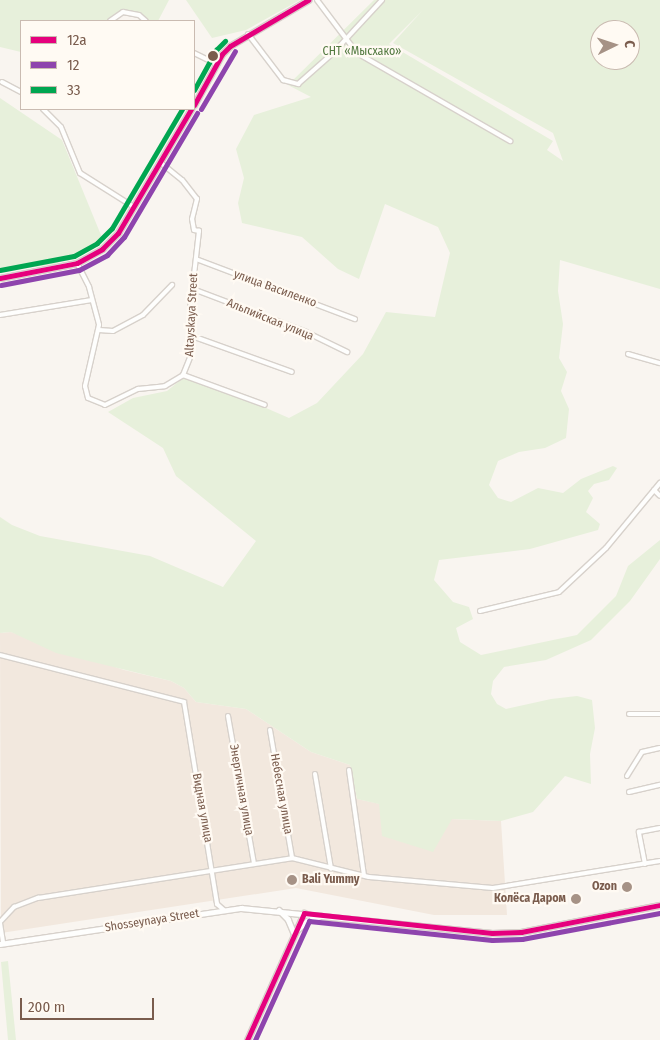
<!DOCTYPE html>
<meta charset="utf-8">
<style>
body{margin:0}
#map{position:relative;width:660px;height:1040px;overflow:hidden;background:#f9f5f0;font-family:"Fira Sans Condensed",sans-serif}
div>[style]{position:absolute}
.residential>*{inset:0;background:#f2e8de}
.green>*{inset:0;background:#e7f0db}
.roads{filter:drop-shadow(1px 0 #d7d1cb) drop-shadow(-1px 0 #d7d1cb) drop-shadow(0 1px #d7d1cb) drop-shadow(0 -1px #d7d1cb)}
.minor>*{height:4px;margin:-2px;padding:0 2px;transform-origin:2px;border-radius:2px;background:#fefefd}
.tertiary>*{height:4.5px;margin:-2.25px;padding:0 2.25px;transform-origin:2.25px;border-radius:2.25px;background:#fefefd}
.bus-1>*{height:5px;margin:-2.5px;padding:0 2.5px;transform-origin:2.5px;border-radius:2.5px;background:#e5007d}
.bus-2>*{height:5px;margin:-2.5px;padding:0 2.5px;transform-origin:2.5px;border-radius:2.5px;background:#8e44ad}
.bus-3>*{height:5px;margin:-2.5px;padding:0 2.5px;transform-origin:2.5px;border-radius:2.5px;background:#00a651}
.dots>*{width:14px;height:14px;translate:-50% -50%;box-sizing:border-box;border:2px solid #fffaf3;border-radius:50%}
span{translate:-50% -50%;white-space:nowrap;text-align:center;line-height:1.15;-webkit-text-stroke:4.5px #fffaf3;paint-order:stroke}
.park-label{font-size:12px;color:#537a41}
.street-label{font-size:12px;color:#7a5c4d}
.poi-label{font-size:12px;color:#7a5c4d;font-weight:700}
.left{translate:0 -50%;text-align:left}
.right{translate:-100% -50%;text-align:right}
.legend{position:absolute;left:20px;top:20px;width:175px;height:90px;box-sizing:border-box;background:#fffaf3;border:1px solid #cabbb1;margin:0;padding:6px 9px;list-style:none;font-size:15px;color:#7a5c4d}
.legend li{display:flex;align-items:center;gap:10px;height:25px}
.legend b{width:25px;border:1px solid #cabbb1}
.north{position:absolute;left:590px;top:20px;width:50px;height:50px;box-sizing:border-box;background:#fffaf3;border:1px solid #cabbb1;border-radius:50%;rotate:86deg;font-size:14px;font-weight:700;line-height:20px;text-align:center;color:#7a5c4d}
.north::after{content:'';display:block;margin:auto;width:18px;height:22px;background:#a69286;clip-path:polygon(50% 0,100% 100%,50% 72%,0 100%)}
.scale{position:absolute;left:20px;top:998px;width:134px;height:22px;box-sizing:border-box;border:2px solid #7a5c4d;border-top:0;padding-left:6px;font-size:15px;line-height:18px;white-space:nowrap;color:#7a5c4d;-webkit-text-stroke:4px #fffaf3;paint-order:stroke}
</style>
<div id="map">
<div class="residential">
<div style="clip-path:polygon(11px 632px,124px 670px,171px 681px,184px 688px,196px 702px,246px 709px,311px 752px,350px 765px,357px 799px,451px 819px,501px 821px,507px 915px,434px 915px,296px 888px,1px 933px,0 633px)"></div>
</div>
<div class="green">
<div style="clip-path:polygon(0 0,169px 0,158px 21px,149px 21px,130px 11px,113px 15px,108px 21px,21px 21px,21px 52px,0 47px)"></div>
<div style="clip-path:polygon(186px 0,300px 0,246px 30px,212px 38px)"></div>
<div style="clip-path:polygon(evenodd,374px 0,660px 0,660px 289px,560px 260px,558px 291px,563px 324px,559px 358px,567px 372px,561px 391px,569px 409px,566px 438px,545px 448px,519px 452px,498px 461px,489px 485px,498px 498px,511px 502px,538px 488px,563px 493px,581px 479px,613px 466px,617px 468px,609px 480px,594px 484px,588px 491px,593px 498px,586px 512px,600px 524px,598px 530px,530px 549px,439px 560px,434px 580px,453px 602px,469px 607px,473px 619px,456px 628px,460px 642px,481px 655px,577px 635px,616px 596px,628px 566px,660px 540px,660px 559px,630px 601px,591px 640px,546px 660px,504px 667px,493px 681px,491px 694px,497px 704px,506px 709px,551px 699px,577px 696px,592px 700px,595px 728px,590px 754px,591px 784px,565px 776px,533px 812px,501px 821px,452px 819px,433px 852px,382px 836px,379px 804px,357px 799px,350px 765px,311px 752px,246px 709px,196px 702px,184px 688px,171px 681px,56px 653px,11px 632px,0 633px,0 517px,12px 525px,40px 536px,150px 556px,223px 587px,256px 541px,176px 476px,163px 448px,108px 412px,133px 398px,167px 391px,188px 374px,289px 418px,317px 403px,363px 354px,386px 312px,435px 317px,450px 253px,438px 227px,385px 204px,359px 279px,338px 269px,302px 237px,242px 223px,238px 203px,244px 178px,236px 149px,254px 115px,311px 97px,288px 85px,374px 0,422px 11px,393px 43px,553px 133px,563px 161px,547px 150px,553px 141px,389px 44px,422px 11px,374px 0,600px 30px,630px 30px,630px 60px,600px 60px,600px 30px)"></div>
<div style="clip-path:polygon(0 98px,62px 140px,103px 240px,55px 264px,0 272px)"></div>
<div style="clip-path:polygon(8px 961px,16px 1040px,8px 1040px,1px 962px)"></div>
</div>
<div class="roads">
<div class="minor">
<div style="left:317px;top:0;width:66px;rotate:53deg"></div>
<div style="left:357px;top:53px;width:177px;rotate:29.9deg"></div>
<div style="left:110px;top:21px;width:16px;rotate:-35deg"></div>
<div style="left:123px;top:12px;width:16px;rotate:11deg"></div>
<div style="left:139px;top:15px;width:9px;rotate:41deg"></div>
<div style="left:248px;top:34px;width:58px;rotate:52.7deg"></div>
<div style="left:283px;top:80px;width:16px;rotate:15deg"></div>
<div style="left:298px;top:84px;width:48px;rotate:-41.6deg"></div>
<div style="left:334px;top:52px;width:71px;rotate:-47.3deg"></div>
<div style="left:194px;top:53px;width:25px;rotate:26deg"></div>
<div style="left:2px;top:82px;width:21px;rotate:28deg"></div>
<div style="left:43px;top:109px;width:25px;rotate:45deg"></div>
<div style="left:61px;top:127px;width:50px;rotate:67.6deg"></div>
<div style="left:80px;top:173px;width:64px;rotate:32.2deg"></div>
<div style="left:196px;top:259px;width:170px;rotate:20.7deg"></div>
<div style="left:77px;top:263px;width:27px;rotate:63deg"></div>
<div style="left:89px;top:287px;width:39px;rotate:75deg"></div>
<div style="left:99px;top:325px;width:63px;rotate:102.9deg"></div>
<div style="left:85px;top:386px;width:12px;rotate:76deg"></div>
<div style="left:88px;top:398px;width:18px;rotate:22deg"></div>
<div style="left:105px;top:405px;width:37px;rotate:-26deg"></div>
<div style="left:138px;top:389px;width:27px;rotate:-6deg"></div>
<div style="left:165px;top:386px;width:21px;rotate:-31deg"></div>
<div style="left:183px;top:375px;width:22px;rotate:-68deg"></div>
<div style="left:191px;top:355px;width:45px;rotate:-91.3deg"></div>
<div style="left:190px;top:310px;width:80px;rotate:-83.5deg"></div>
<div style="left:199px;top:231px;width:5px;rotate:-169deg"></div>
<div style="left:194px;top:230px;width:11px;rotate:-100deg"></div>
<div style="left:192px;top:219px;width:21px;rotate:-76deg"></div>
<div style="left:197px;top:199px;width:24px;rotate:-128deg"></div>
<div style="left:182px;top:180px;width:27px;rotate:-141deg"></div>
<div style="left:193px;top:289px;width:121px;rotate:20.8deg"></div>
<div style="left:306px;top:332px;width:46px;rotate:26deg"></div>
<div style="left:0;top:315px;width:93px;rotate:-9.3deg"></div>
<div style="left:99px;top:330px;width:14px;rotate:4deg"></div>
<div style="left:113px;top:331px;width:34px;rotate:-28deg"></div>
<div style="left:143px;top:315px;width:42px;rotate:-46deg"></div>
<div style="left:192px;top:336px;width:106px;rotate:19.8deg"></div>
<div style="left:628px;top:354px;width:33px;rotate:16deg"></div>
<div style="left:183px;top:375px;width:87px;rotate:20.1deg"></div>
<div style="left:654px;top:490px;width:8px;rotate:45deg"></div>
<div style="left:480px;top:611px;width:81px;rotate:-13.5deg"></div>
<div style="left:559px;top:592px;width:64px;rotate:-43.1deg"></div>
<div style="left:606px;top:548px;width:85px;rotate:-50.3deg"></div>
<div style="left:0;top:655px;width:190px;rotate:14.3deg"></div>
<div style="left:184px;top:702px;width:205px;rotate:80.7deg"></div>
<div style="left:217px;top:904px;width:9px;rotate:41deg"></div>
<div style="left:629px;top:714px;width:31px"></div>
<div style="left:228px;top:716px;width:149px;rotate:80deg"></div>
<div style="left:270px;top:730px;width:130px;rotate:80.2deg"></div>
<div style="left:349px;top:770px;width:106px;rotate:81.9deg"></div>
<div style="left:315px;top:774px;width:96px;rotate:80.4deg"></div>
<div style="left:627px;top:776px;width:28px;rotate:-58deg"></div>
<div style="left:642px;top:752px;width:18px;rotate:-13deg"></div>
<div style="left:629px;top:792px;width:32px;rotate:-13deg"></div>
<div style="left:645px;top:864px;width:33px;rotate:-101deg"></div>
<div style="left:639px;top:832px;width:21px;rotate:-11deg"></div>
<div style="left:0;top:922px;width:21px;rotate:-47deg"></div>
<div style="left:14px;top:907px;width:26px;rotate:-21deg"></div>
<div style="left:38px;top:898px;width:257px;rotate:-8.9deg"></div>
<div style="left:292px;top:858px;width:79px;rotate:13.9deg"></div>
<div style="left:369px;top:877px;width:124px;rotate:5.1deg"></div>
<div style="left:493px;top:888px;width:169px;rotate:-9.2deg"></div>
<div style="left:0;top:923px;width:20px;rotate:81deg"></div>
</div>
<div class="tertiary">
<div style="left:194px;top:105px;width:58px;rotate:-61.2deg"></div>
<div style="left:222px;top:54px;width:11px;rotate:-45deg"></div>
<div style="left:230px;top:46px;width:91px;rotate:-30.5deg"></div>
<div style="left:0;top:278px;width:78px;rotate:-11deg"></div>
<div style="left:77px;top:263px;width:29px;rotate:-29deg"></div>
<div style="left:102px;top:249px;width:23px;rotate:-45deg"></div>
<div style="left:118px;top:233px;width:144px;rotate:-59.5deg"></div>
<div style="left:279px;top:910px;width:13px;rotate:45deg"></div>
<div style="left:288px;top:919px;width:15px;rotate:67deg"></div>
<div style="left:298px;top:929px;width:12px;rotate:-42deg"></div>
<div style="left:307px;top:921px;width:15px;rotate:-20deg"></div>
<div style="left:0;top:944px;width:244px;rotate:-8.5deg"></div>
<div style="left:241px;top:908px;width:252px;rotate:5.7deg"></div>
<div style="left:492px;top:933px;width:29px;rotate:-2deg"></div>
<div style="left:521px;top:932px;width:142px;rotate:-11deg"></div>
<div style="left:247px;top:1040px;width:139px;rotate:-65.8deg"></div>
</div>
</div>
<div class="bus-1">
<div style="left:194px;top:105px;width:58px;rotate:-61.2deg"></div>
<div style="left:222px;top:54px;width:11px;rotate:-45deg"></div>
<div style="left:230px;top:46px;width:91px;rotate:-30.5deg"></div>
<div style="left:0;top:278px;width:78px;rotate:-11deg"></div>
<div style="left:77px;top:263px;width:29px;rotate:-29deg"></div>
<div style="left:102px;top:249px;width:23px;rotate:-45deg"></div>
<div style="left:118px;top:233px;width:144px;rotate:-59.5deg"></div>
<div style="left:247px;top:1040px;width:139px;rotate:-65.8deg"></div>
<div style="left:304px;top:913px;width:189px;rotate:6.1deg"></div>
<div style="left:492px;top:933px;width:29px;rotate:-2deg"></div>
<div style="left:521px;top:932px;width:142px;rotate:-11deg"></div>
</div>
<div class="bus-2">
<div style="left:201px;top:109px;width:67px;rotate:-59.6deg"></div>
<div style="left:1px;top:285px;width:79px;rotate:-10.9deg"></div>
<div style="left:79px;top:270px;width:32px;rotate:-28deg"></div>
<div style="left:107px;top:255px;width:25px;rotate:-47deg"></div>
<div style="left:124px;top:237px;width:144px;rotate:-59.5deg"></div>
<div style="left:255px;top:1040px;width:131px;rotate:-65.6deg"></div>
<div style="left:309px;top:921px;width:184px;rotate:5.9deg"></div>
<div style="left:492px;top:940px;width:30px;rotate:-2deg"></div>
<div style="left:522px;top:939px;width:140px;rotate:-10.7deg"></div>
</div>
<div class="bus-3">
<div style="left:194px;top:90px;width:46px;rotate:-61.2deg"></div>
<div style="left:216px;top:50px;width:13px;rotate:-45deg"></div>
<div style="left:0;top:270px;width:75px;rotate:-10.7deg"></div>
<div style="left:74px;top:256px;width:26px;rotate:-29deg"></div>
<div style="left:97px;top:243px;width:21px;rotate:-45deg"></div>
<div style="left:112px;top:228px;width:138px;rotate:-59.5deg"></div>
</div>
<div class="dots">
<div style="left:213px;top:56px;background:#7a5c4d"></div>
<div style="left:292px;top:880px;background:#a69286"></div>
<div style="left:627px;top:887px;background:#a69286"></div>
<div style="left:576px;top:899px;background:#a69286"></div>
</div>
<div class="park-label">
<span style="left:362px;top:52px">СНТ «Мысхако»</span>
</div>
<div class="street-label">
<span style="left:275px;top:289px;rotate:20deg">улица Василенко</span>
<span style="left:192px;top:315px;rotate:-87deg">Altayskaya Street</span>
<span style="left:270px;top:320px;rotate:22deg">Альпийская улица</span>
<span style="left:241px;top:790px;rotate:80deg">Энергичная улица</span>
<span style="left:281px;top:794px;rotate:80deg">Небесная улица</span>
<span style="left:202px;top:808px;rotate:80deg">Видная улица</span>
<span style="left:152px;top:921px;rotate:-9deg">Shosseynaya Street</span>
</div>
<div class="poi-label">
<span class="left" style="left:302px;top:880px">Bali Yummy</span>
<span class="right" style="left:617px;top:887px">Ozon</span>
<span class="right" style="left:566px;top:899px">Колёса Даром</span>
</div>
<ul class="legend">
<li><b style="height:6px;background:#e5007d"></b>12а</li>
<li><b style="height:6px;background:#8e44ad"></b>12</li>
<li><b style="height:6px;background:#00a651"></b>33</li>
</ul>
<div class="north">С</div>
<div class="scale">200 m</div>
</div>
